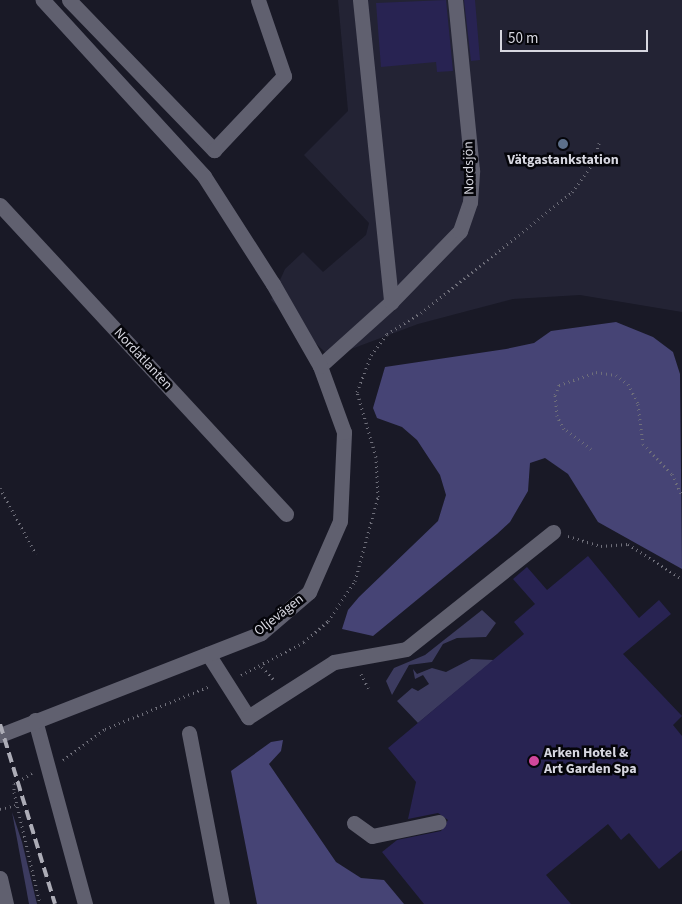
<!DOCTYPE html>
<meta charset="utf-8">
<style>
body{margin:0}
#map{position:relative;width:682px;height:904px;overflow:hidden;background:#191926;font-family:"Source Sans 3",sans-serif}
div>[style]{position:absolute}
.built>*{inset:0;background:#232334}
.green>*{inset:0;background:#3c3b5f}
.forest>*{inset:0;background:#464475}
.building>*{inset:0;background:#282352}
.path>*{height:3px;margin-top:-1.5px;transform-origin:0;background:repeating-linear-gradient(90deg,#6f6f7a 0 1px,transparent 0 5px)}
.minor>*{height:15px;margin:-7.5px;padding:0 7.5px;transform-origin:7.5px;border-radius:7.5px;background:#60606f}
.rail>*{height:4px;margin-top:-2px;transform-origin:0;background:repeating-linear-gradient(90deg,#acacb6 0 10px,transparent 0 15px)}
.dots>*{width:14px;height:14px;translate:-50% -50%;box-sizing:border-box;border:2px solid #05050a;border-radius:50%}
span{translate:-50% -50%;white-space:nowrap;text-align:center;line-height:1.15;-webkit-text-stroke:5px #05050a;paint-order:stroke}
.poi-label{font-size:14px;color:#d7d7e0;font-weight:700}
.left{translate:0 -50%;text-align:left}
.street-label{font-size:14px;color:#d7d7e0}
.scale{position:absolute;left:500px;top:30px;width:148px;height:22px;box-sizing:border-box;border:2px solid #d7d7e0;border-top:0;padding-left:6px;font-size:15px;line-height:18px;white-space:nowrap;color:#d7d7e0;-webkit-text-stroke:4px #05050a;paint-order:stroke}
</style>
<div id="map">
<div class="built">
<div style="clip-path:polygon(338px 0,682px 0,682px 312px,580px 295px,513px 299px,418px 324px,330px 357px,271px 300px,285px 269px,303px 252px,323px 272px,366px 235px,369px 223px,304px 155px,348px 111px)"></div>
</div>
<div class="green">
<div style="clip-path:polygon(482px 610px,496px 623px,486px 637px,457px 638px,443px 644px,432px 662px,409px 665px,392px 695px,386px 681px,394px 668px,425px 655px)"></div>
<div style="clip-path:polygon(471px 659px,494px 660px,418px 723px,397px 701px,412px 688px,418px 691px,429px 684px,423px 675px,415px 679px,413px 669px,417px 674px,432px 668px,446px 672px)"></div>
<div style="clip-path:polygon(12px 812px,22px 842px,37px 904px,29px 904px)"></div>
</div>
<div class="forest">
<div style="clip-path:polygon(616px 322px,653px 337px,673px 352px,680px 374px,682px 569px,598px 522px,568px 474px,545px 458px,530px 463px,528px 491px,510px 522px,497px 534px,373px 636px,342px 629px,348px 610px,359px 597px,438px 521px,446px 495px,440px 475px,417px 440px,402px 427px,377px 418px,373px 408px,385px 367px,506px 349px,534px 343px,551px 331px)"></div>
<div style="clip-path:polygon(283px 740px,281px 751px,269px 764px,336px 862px,361px 878px,384px 880px,404px 904px,257px 904px,231px 771px,271px 742px)"></div>
</div>
<div class="building">
<div style="clip-path:polygon(446px 0,453px 71px,437px 72px,436px 62px,381px 67px,376px 3px)"></div>
<div style="clip-path:polygon(464px 0,475px 0,480px 60px,471px 61px)"></div>
<div style="clip-path:polygon(588px 556px,639px 618px,659px 600px,671px 614px,623px 654px,682px 716px,673px 725px,682px 736px,682px 850px,659px 869px,629px 833px,621px 840px,608px 824px,546px 875px,571px 904px,424px 904px,382px 852px,397px 840px,441px 831px,448px 820px,438px 813px,408px 819px,416px 782px,388px 748px,524px 634px,514px 622px,535px 604px,513px 579px,527px 567px,547px 590px)"></div>
</div>
<div class="path">
<div style="left:591px;top:449px;width:34px;rotate:-143deg"></div>
<div style="left:564px;top:429px;width:15px;rotate:-118deg"></div>
<div style="left:557px;top:416px;width:21px;rotate:-95deg"></div>
<div style="left:555px;top:395px;width:11px;rotate:-68deg"></div>
<div style="left:559px;top:385px;width:39px;rotate:-19deg"></div>
<div style="left:596px;top:372px;width:20px;rotate:9deg"></div>
<div style="left:616px;top:375px;width:15px;rotate:37deg"></div>
<div style="left:628px;top:384px;width:22px;rotate:63deg"></div>
<div style="left:638px;top:404px;width:40px;rotate:82.9deg"></div>
<div style="left:643px;top:444px;width:42px;rotate:46deg"></div>
<div style="left:672px;top:474px;width:23px;rotate:65deg"></div>
<div style="left:0;top:488px;width:75px;rotate:61.4deg"></div>
<div style="left:568px;top:536px;width:34px;rotate:17deg"></div>
<div style="left:601px;top:546px;width:27px;rotate:-4deg"></div>
<div style="left:628px;top:544px;width:64px;rotate:32.9deg"></div>
<div style="left:262px;top:667px;width:19px;rotate:47deg"></div>
<div style="left:361px;top:674px;width:16px;rotate:63deg"></div>
<div style="left:241px;top:675px;width:71px;rotate:-27.6deg"></div>
<div style="left:304px;top:642px;width:32px;rotate:-41deg"></div>
<div style="left:328px;top:621px;width:48px;rotate:-56deg"></div>
<div style="left:355px;top:581px;width:87px;rotate:-74.7deg"></div>
<div style="left:378px;top:497px;width:40px;rotate:-92.9deg"></div>
<div style="left:376px;top:457px;width:68px;rotate:-106.3deg"></div>
<div style="left:357px;top:392px;width:40px;rotate:-69deg"></div>
<div style="left:371px;top:355px;width:26px;rotate:-53deg"></div>
<div style="left:387px;top:334px;width:40px;rotate:-32deg"></div>
<div style="left:421px;top:313px;width:193px;rotate:-38.7deg"></div>
<div style="left:572px;top:192px;width:36px;rotate:-54deg"></div>
<div style="left:593px;top:163px;width:21px;rotate:-73deg"></div>
<div style="left:63px;top:760px;width:52px;rotate:-36.4deg"></div>
<div style="left:105px;top:729px;width:113px;rotate:-22.3deg"></div>
<div style="left:32px;top:773px;width:21px;rotate:149deg"></div>
<div style="left:14px;top:784px;width:8px;rotate:90deg"></div>
<div style="left:14px;top:792px;width:115px;rotate:76.9deg"></div>
<div style="left:0;top:809px;width:16px;rotate:-14deg"></div>
</div>
<div class="minor">
<div style="left:69px;top:0;width:209px;rotate:46deg"></div>
<div style="left:214px;top:150px;width:102px;rotate:-46.6deg"></div>
<div style="left:284px;top:76px;width:80px;rotate:-108.9deg"></div>
<div style="left:360px;top:0;width:304px;rotate:84.1deg"></div>
<div style="left:0;top:205px;width:421px;rotate:47.2deg"></div>
<div style="left:320px;top:366px;width:96px;rotate:-42deg"></div>
<div style="left:391px;top:302px;width:99px;rotate:-45.8deg"></div>
<div style="left:460px;top:231px;width:31px;rotate:-71deg"></div>
<div style="left:470px;top:202px;width:32px;rotate:-86deg"></div>
<div style="left:472px;top:170px;width:171px;rotate:-95.7deg"></div>
<div style="left:208px;top:654px;width:75px;rotate:57.6deg"></div>
<div style="left:248px;top:717px;width:102px;rotate:-32.6deg"></div>
<div style="left:334px;top:662px;width:73px;rotate:-10.2deg"></div>
<div style="left:406px;top:649px;width:188px;rotate:-38.5deg"></div>
<div style="left:35px;top:720px;width:191px;rotate:74.8deg"></div>
<div style="left:189px;top:733px;width:174px;rotate:79.1deg"></div>
<div style="left:0;top:735px;width:280px;rotate:-21.3deg"></div>
<div style="left:261px;top:633px;width:63px;rotate:-40.5deg"></div>
<div style="left:309px;top:592px;width:77px;rotate:-66.4deg"></div>
<div style="left:340px;top:521px;width:89px;rotate:-87.4deg"></div>
<div style="left:344px;top:432px;width:70px;rotate:-110deg"></div>
<div style="left:320px;top:366px;width:95px;rotate:-119.8deg"></div>
<div style="left:273px;top:284px;width:128px;rotate:-122.6deg"></div>
<div style="left:204px;top:176px;width:239px;rotate:-132.5deg"></div>
<div style="left:354px;top:823px;width:22px;rotate:36deg"></div>
<div style="left:372px;top:836px;width:68px;rotate:-11.8deg"></div>
<div style="left:0;top:878px;width:27px;rotate:77deg"></div>
</div>
<div class="rail">
<div style="left:0;top:724px;width:188px;rotate:73deg"></div>
</div>
<div class="dots">
<div style="left:563px;top:144px;background:#5c6f8a"></div>
<div style="left:534px;top:761px;background:#d1479c"></div>
</div>
<div class="poi-label">
<span style="left:563px;top:160px">Vätgastankstation</span>
<span class="left" style="left:544px;top:761px">Arken Hotel &amp;<br>Art Garden Spa</span>
</div>
<div class="street-label">
<span style="left:469px;top:168px;rotate:-91deg">Nordsjön</span>
<span style="left:143px;top:359px;rotate:47deg">Nordatlanten</span>
<span style="left:279px;top:615px;rotate:-38deg">Oljevägen</span>
</div>
<div class="scale">50 m</div>
</div>
